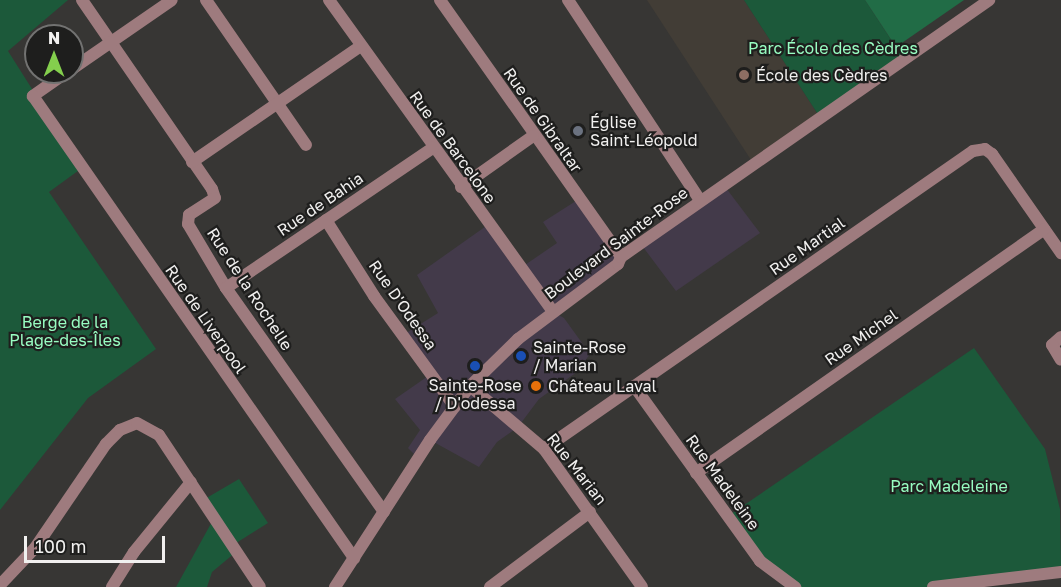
<!DOCTYPE html>
<meta charset="utf-8">
<style>
body{margin:0}
#map{position:relative;width:1061px;height:587px;overflow:hidden;background:#373634;font-family:"Golos Text",sans-serif}
div>[style]{position:absolute}
.commercial>*{inset:0;background:#433a4a}
.built>*{inset:0;background:#423d36}
.green>*{inset:0;background:#1c593a}
.forest>*{inset:0;background:#216c46}
.minor>*{height:12px;margin:-6px;padding:0 6px;transform-origin:6px;border-radius:6px;background:#9e7b7e}
.dots>*{width:16px;height:16px;translate:-50% -50%;box-sizing:border-box;border:3px solid #1e1e1d;border-radius:50%}
span{translate:-50% -50%;white-space:nowrap;text-align:center;line-height:1.15;-webkit-text-stroke:4.5px #1e1e1d;paint-order:stroke}
.park-label{font-size:16px;color:#98fdc2}
.poi-label{font-size:16px;color:#f1f0ef}
.left{translate:0 -50%;text-align:left}
.street-label{font-size:16px;color:#f1f0ef}
.north{position:absolute;left:24px;top:24px;width:60px;height:60px;box-sizing:border-box;background:#1e1e1d;border:2px solid #727271;border-radius:50%;rotate:0deg;font-size:16px;font-weight:700;line-height:24px;text-align:center;color:#f1f0ef}
.north::after{content:'';display:block;margin:auto;width:21px;height:27px;background:#84cf4d;clip-path:polygon(50% 0,100% 100%,50% 72%,0 100%)}
.scale{position:absolute;left:24px;top:536px;width:141px;height:27px;box-sizing:border-box;border:3px solid #f1f0ef;border-top:0;padding-left:8px;font-size:18px;line-height:21px;white-space:nowrap;color:#f1f0ef;-webkit-text-stroke:4px #1e1e1d;paint-order:stroke}
</style>
<div id="map">
<div class="commercial">
<div style="clip-path:polygon(723px 184px,760px 233px,676px 291px,640px 243px)"></div>
<div style="clip-path:polygon(579px 199px,621px 257px,553px 312px,564px 318px,590px 354px,577px 372px,539px 399px,518px 427px,497px 442px,479px 467px,430px 440px,418px 458px,408px 448px,420px 430px,395px 399px,431px 374px,403px 335px,438px 313px,417px 275px,489px 224px,522px 267px,557px 243px,543px 222px)"></div>
</div>
<div class="built">
<div style="clip-path:polygon(647px 0,744px 0,819px 116px,753px 163px)"></div>
</div>
<div class="green">
<div style="clip-path:polygon(0 0,68px 0,8px 51px,82px 168px,49px 192px,156px 349px,88px 398px,0 510px)"></div>
<div style="clip-path:polygon(744px 0,865px 0,903px 58px,819px 116px)"></div>
<div style="clip-path:polygon(974px 348px,1045px 449px,1060px 509px,1061px 572px,933px 587px,795px 587px,758px 558px,728px 516px)"></div>
<div style="clip-path:polygon(239px 479px,268px 523px,233px 545px,236px 552px,212px 572px,207px 587px,176px 587px,214px 518px,203px 500px)"></div>
</div>
<div class="forest">
<div style="clip-path:polygon(865px 0,964px 0,896px 47px)"></div>
</div>
<div class="minor">
<div style="left:82px;top:0;width:229px;rotate:55.5deg"></div>
<div style="left:212px;top:189px;width:9px;rotate:72deg"></div>
<div style="left:215px;top:198px;width:31px;rotate:147deg"></div>
<div style="left:189px;top:215px;width:9px;rotate:96deg"></div>
<div style="left:188px;top:224px;width:74px;rotate:59.3deg"></div>
<div style="left:226px;top:288px;width:274px;rotate:54.8deg"></div>
<div style="left:206px;top:0;width:176px;rotate:55.4deg"></div>
<div style="left:329px;top:0;width:384px;rotate:54.3deg"></div>
<div style="left:440px;top:0;width:314px;rotate:54.8deg"></div>
<div style="left:568px;top:0;width:240px;rotate:56.6deg"></div>
<div style="left:72px;top:69px;width:121px;rotate:-34.6deg"></div>
<div style="left:67px;top:72px;width:42px;rotate:144.8deg"></div>
<div style="left:33px;top:96px;width:563px;rotate:55.21deg"></div>
<div style="left:192px;top:162px;width:205px;rotate:-34.5deg"></div>
<div style="left:461px;top:187px;width:88px;rotate:-35.3deg"></div>
<div style="left:326px;top:220px;width:90px;rotate:57.7deg"></div>
<div style="left:374px;top:296px;width:137px;rotate:53.9deg"></div>
<div style="left:226px;top:288px;width:250px;rotate:-34.1deg"></div>
<div style="left:1061px;top:337px;width:12px;rotate:138deg"></div>
<div style="left:1052px;top:345px;width:17px;rotate:59deg"></div>
<div style="left:470px;top:386px;width:97px;rotate:40.4deg"></div>
<div style="left:544px;top:449px;width:169px;rotate:54.6deg"></div>
<div style="left:634px;top:386px;width:216px;rotate:54.2deg"></div>
<div style="left:760px;top:561px;width:44px;rotate:36.6deg"></div>
<div style="left:544px;top:449px;width:522px;rotate:-34.79deg"></div>
<div style="left:973px;top:151px;width:12px;rotate:-9deg"></div>
<div style="left:985px;top:149px;width:9px;rotate:36deg"></div>
<div style="left:992px;top:154px;width:121px;rotate:55.1deg"></div>
<div style="left:696px;top:473px;width:425px;rotate:-35deg"></div>
<div style="left:0;top:585px;width:51px;rotate:-46.6deg"></div>
<div style="left:35px;top:548px;width:126px;rotate:-55.7deg"></div>
<div style="left:106px;top:444px;width:20px;rotate:-45deg"></div>
<div style="left:120px;top:430px;width:18px;rotate:-22deg"></div>
<div style="left:137px;top:423px;width:25px;rotate:29deg"></div>
<div style="left:159px;top:435px;width:182px;rotate:56.4deg"></div>
<div style="left:112px;top:587px;width:41px;rotate:-57.8deg"></div>
<div style="left:134px;top:552px;width:90px;rotate:-50.8deg"></div>
<div style="left:335px;top:587px;width:175px;rotate:-57.1deg"></div>
<div style="left:430px;top:440px;width:67px;rotate:-53.5deg"></div>
<div style="left:470px;top:386px;width:67px;rotate:-44.4deg"></div>
<div style="left:518px;top:339px;width:125px;rotate:-36.9deg"></div>
<div style="left:618px;top:264px;width:8px;rotate:-67deg"></div>
<div style="left:621px;top:257px;width:449px;rotate:-34.9deg"></div>
<div style="left:490px;top:587px;width:125px;rotate:-36.9deg"></div>
<div style="left:933px;top:587px;width:129px;rotate:-6.7deg"></div>
</div>
<div class="dots">
<div style="left:744px;top:75px;background:#8d6e63"></div>
<div style="left:578px;top:131px;background:#6b7280"></div>
<div style="left:521px;top:356px;background:#1a4fb4"></div>
<div style="left:475px;top:366px;background:#1a4fb4"></div>
<div style="left:536px;top:386px;background:#e8710a"></div>
</div>
<div class="park-label">
<span style="left:833px;top:48px">Parc École des Cèdres</span>
<span style="left:65px;top:331px">Berge de la<br>Plage-des-Îles</span>
<span style="left:949px;top:486px">Parc Madeleine</span>
</div>
<div class="poi-label">
<span class="left" style="left:756px;top:75px">École des Cèdres</span>
<span class="left" style="left:590px;top:131px">Église<br>Saint-Léopold</span>
<span class="left" style="left:533px;top:356px">Sainte-Rose<br>/ Marian</span>
<span style="left:475px;top:394px">Sainte-Rose<br>/ D'odessa</span>
<span class="left" style="left:548px;top:386px">Château Laval</span>
</div>
<div class="street-label">
<span style="left:543px;top:120px;rotate:55deg">Rue de Gibraltar</span>
<span style="left:453px;top:147px;rotate:54deg">Rue de Barcelone</span>
<span style="left:320px;top:204px;rotate:-34deg">Rue de Bahia</span>
<span style="left:616px;top:243px;rotate:-37deg">Boulevard Sainte-Rose</span>
<span style="left:807px;top:246px;rotate:-35deg">Rue Martial</span>
<span style="left:250px;top:289px;rotate:57deg">Rue de la Rochelle</span>
<span style="left:403px;top:305px;rotate:55deg">Rue D'Odessa</span>
<span style="left:206px;top:319px;rotate:55deg">Rue de Liverpool</span>
<span style="left:861px;top:337px;rotate:-35deg">Rue Michel</span>
<span style="left:577px;top:469px;rotate:52deg">Rue Marian</span>
<span style="left:723px;top:482px;rotate:54deg">Rue Madeleine</span>
</div>
<div class="north">N</div>
<div class="scale">100 m</div>
</div>
